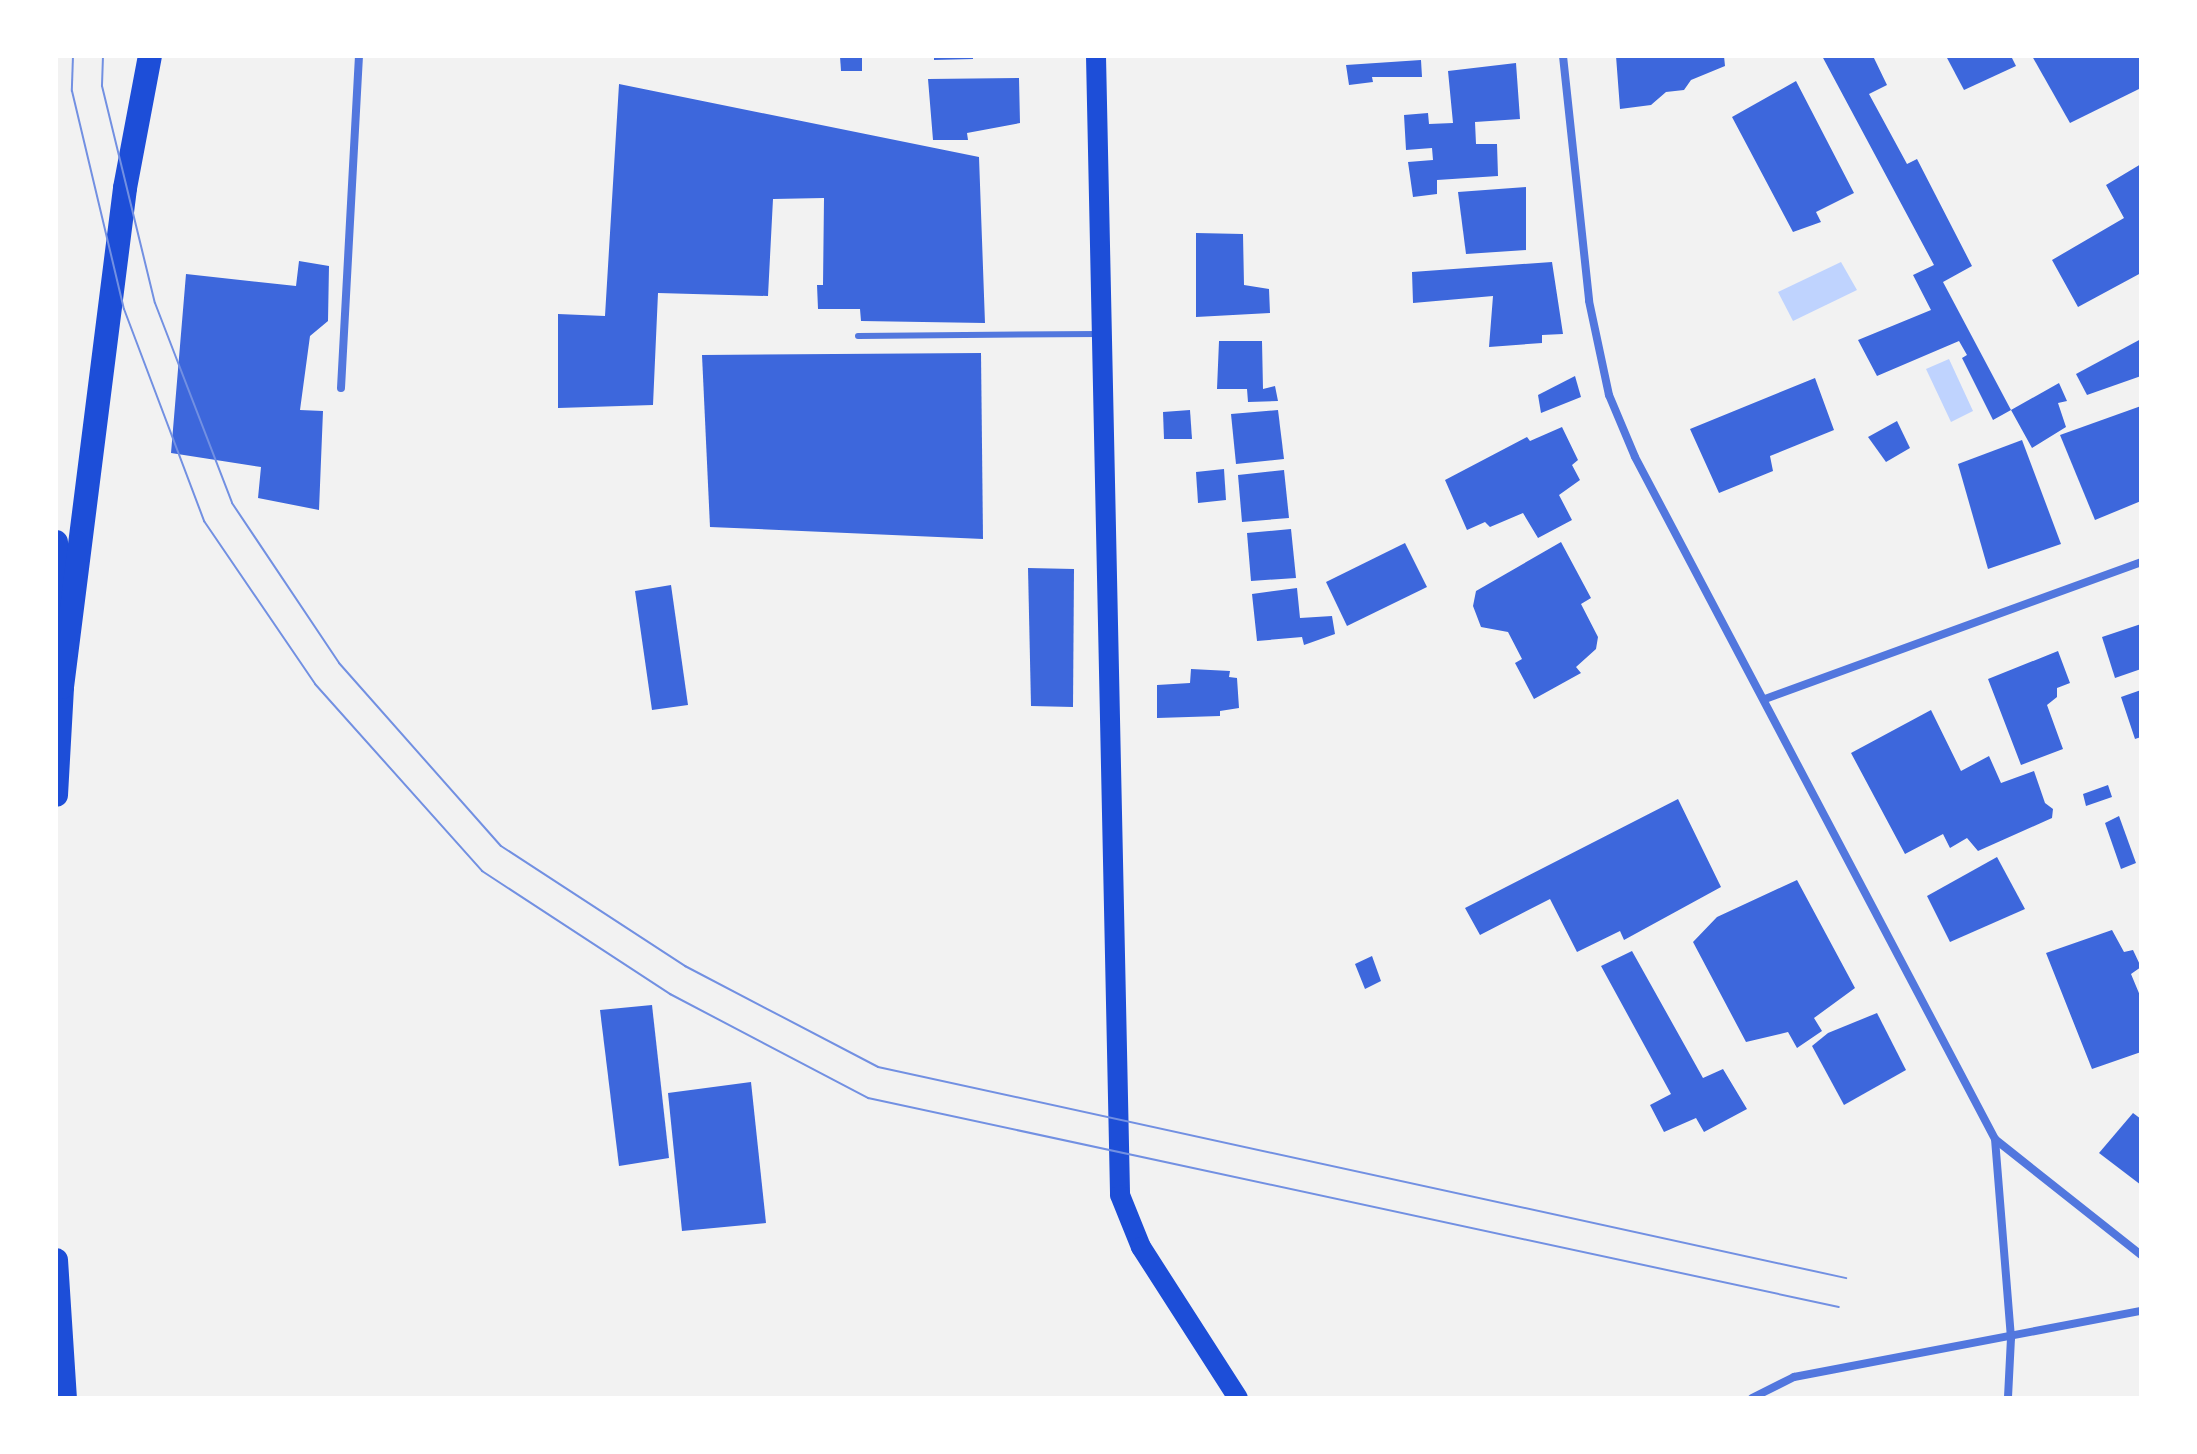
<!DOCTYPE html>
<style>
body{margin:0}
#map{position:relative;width:2197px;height:1454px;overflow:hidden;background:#f2f2f2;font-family:"Golos Text",sans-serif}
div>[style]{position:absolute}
.water>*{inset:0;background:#bfd3fe}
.building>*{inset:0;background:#3d67dc}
.service>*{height:6px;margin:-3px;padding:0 3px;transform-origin:3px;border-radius:3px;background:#5277de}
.minor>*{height:8px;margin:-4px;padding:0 4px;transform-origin:4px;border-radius:4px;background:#5277de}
.primary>*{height:20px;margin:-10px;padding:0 10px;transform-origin:10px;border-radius:10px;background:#1d4ed8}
.motorway>*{height:24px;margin:-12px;padding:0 12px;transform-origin:12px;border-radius:12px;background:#1d4ed8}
.tram>*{height:2px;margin:-1px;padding:0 1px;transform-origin:1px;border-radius:1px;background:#7290e2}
span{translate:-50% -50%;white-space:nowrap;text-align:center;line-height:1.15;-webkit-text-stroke:8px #fff;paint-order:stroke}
.frame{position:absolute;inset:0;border:58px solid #fff;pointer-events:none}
</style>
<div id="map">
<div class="water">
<div style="clip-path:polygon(1841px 262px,1857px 290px,1793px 321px,1778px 292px)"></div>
<div style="clip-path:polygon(1949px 359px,1973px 411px,1951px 422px,1926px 369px)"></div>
</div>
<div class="building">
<div style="clip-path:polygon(840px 56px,862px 56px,862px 71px,841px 71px)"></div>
<div style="clip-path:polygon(934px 56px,973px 56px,973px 59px,934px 60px)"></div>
<div style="clip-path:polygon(1616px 56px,1724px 56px,1725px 66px,1691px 80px,1684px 90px,1666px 92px,1651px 105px,1620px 109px)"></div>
<div style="clip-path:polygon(1822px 56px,1873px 56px,1887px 85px,1869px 94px,1907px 164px,1917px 159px,1972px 266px,1943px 282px,2011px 410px,1993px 420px,1962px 358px,1967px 355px,1959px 341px,1877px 376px,1858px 340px,1931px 310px,1913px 275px,1934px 265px)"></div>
<div style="clip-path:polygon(1946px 56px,2011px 56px,2016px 66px,1964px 90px)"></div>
<div style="clip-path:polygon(2032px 56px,2141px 56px,2141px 88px,2070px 123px)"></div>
<div style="clip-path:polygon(1421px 60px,1422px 77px,1372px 77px,1373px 82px,1349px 85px,1346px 65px)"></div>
<div style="clip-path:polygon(1516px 63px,1520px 119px,1475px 122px,1476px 144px,1497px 144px,1498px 176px,1437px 180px,1437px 194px,1413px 197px,1408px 162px,1433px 160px,1432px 148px,1406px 150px,1404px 115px,1428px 113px,1429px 124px,1453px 123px,1448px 71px)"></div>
<div style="clip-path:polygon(1019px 78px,1020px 123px,967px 133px,968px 140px,933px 140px,928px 79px)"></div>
<div style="clip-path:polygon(1796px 81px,1854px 193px,1816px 212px,1821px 222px,1793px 232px,1732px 117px)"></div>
<div style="clip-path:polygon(619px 84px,979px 157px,985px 323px,861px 321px,860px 309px,818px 309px,817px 285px,823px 285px,824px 198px,773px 199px,768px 296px,658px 293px,653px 405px,558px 408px,558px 314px,605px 316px)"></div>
<div style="clip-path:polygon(2141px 164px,2141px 273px,2078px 307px,2052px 260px,2124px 218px,2106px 185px)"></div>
<div style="clip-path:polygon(1526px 187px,1526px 250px,1466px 254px,1458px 192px)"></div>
<div style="clip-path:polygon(1196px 233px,1243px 234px,1244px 285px,1269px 289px,1270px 313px,1196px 317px)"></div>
<div style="clip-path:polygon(299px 261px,329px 266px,328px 321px,310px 336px,300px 410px,323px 411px,319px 510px,258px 498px,261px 467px,171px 453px,186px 274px,296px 286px)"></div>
<div style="clip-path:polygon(1552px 262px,1563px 334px,1542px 335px,1542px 343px,1489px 347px,1493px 296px,1413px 303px,1412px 272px)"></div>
<div style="clip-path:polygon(2141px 339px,2141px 376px,2087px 395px,2076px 374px)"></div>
<div style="clip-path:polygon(1219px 341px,1262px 341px,1263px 389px,1275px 386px,1278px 401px,1248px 402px,1247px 389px,1217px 389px)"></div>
<div style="clip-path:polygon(981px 353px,983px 539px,710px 527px,702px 355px)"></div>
<div style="clip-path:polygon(1575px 376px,1581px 397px,1541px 413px,1538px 395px)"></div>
<div style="clip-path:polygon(1815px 378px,1834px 430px,1770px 456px,1773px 471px,1719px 493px,1690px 429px)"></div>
<div style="clip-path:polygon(2059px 383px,2067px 401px,2058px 403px,2066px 427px,2032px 448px,2011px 410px)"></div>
<div style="clip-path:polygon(2141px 406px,2141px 501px,2095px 520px,2060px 435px)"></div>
<div style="clip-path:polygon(1190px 410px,1192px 439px,1164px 439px,1163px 412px)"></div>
<div style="clip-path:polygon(1278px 410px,1284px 459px,1236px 464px,1231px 414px)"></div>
<div style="clip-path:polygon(1897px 421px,1910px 448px,1886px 462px,1868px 437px)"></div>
<div style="clip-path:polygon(1562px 427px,1578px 460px,1572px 465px,1580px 480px,1559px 495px,1572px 520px,1538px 538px,1523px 513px,1490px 527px,1485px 522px,1467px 530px,1445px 480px,1527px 437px,1530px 441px)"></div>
<div style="clip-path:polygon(2022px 440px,2061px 544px,1988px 569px,1958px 464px)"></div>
<div style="clip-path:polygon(1224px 469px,1226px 500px,1198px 503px,1196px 472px)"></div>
<div style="clip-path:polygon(1284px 470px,1289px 518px,1242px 522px,1238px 475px)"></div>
<div style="clip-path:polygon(1291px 529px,1296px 578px,1251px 581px,1247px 533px)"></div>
<div style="clip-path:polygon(1561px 542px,1591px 598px,1581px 604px,1598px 637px,1596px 649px,1576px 667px,1581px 673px,1534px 699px,1515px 663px,1522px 659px,1508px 632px,1481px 627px,1473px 606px,1476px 591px)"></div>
<div style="clip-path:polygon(1405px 543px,1427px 587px,1347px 626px,1326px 582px)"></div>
<div style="clip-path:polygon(1028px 568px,1074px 569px,1073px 707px,1031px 706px)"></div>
<div style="clip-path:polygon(671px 585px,688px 705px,652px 710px,635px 591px)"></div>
<div style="clip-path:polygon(1297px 588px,1300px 618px,1332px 616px,1335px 634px,1304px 645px,1302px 637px,1257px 641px,1252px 594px)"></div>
<div style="clip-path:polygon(2141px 624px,2141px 669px,2115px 678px,2102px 637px)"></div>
<div style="clip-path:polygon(2058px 651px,2070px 683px,2057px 688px,2057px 697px,2047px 705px,2063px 749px,2021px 765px,1988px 679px)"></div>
<div style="clip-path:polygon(1191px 669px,1230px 671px,1229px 677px,1237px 678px,1239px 708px,1220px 711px,1220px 716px,1157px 718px,1157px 685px,1190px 683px)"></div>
<div style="clip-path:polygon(2141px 690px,2141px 737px,2135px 739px,2121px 697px)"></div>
<div style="clip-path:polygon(1931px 710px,1961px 771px,1989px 756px,2001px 783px,2034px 771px,2045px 803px,2053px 809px,2052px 818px,1978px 851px,1967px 838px,1950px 848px,1943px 834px,1905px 854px,1851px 753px)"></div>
<div style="clip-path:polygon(2108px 785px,2112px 797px,2086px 806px,2083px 794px)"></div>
<div style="clip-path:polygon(1678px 799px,1721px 887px,1624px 940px,1620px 931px,1577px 952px,1550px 899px,1480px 935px,1465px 908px)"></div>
<div style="clip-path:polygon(2119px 816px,2136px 863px,2121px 869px,2105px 823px)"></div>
<div style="clip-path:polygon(1997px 857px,2025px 909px,1950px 942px,1927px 896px)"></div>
<div style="clip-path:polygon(1797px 880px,1855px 988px,1814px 1018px,1822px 1031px,1797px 1048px,1788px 1032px,1746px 1042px,1693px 942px,1717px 917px)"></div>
<div style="clip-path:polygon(2112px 930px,2124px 952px,2133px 950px,2141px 967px,2131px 974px,2141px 998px,2141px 1052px,2092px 1069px,2046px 953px)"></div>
<div style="clip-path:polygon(1632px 951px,1703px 1078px,1723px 1069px,1747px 1109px,1704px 1132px,1696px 1118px,1664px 1132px,1650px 1105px,1671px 1094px,1601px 966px)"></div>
<div style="clip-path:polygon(1372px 956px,1381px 981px,1365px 989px,1355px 964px)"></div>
<div style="clip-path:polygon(652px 1005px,669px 1158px,619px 1166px,600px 1010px)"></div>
<div style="clip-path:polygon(1877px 1013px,1906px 1070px,1844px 1105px,1812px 1046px,1828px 1033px)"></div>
<div style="clip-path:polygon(751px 1082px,766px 1223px,682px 1231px,668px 1093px)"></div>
<div style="clip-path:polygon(2133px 1113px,2141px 1119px,2141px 1185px,2099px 1153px)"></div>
</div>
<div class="service">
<div style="left:858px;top:336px;width:241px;rotate:-0.5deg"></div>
</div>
<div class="minor">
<div style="left:1563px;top:56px;width:246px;rotate:83.9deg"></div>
<div style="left:1589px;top:301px;width:96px;rotate:78deg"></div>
<div style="left:1609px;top:395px;width:67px;rotate:67.2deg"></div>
<div style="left:1635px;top:457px;width:771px;rotate:62.17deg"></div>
<div style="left:1995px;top:1139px;width:200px;rotate:85.4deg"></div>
<div style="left:2011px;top:1338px;width:60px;rotate:92.9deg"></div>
<div style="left:341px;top:388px;width:332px;rotate:-86.9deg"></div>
<div style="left:1765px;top:699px;width:400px;rotate:-20deg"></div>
<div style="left:1996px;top:1140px;width:185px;rotate:38.4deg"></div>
<div style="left:1752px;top:1398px;width:47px;rotate:-26.6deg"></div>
<div style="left:1794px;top:1377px;width:353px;rotate:-10.8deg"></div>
</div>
<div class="primary">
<div style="left:1096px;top:56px;width:1139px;rotate:88.79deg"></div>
<div style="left:1120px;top:1195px;width:56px;rotate:68deg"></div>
<div style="left:1141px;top:1247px;width:179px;rotate:57.3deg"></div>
</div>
<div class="motorway">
<div style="left:56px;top:542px;width:74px;rotate:87.7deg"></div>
<div style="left:56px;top:795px;width:108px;rotate:-86.8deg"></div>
<div style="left:62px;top:687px;width:503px;rotate:-82.8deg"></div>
<div style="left:125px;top:188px;width:134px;rotate:-79.3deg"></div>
<div style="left:56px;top:1260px;width:138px;rotate:86.3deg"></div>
</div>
<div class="tram">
<div style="left:73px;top:56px;width:35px;rotate:92deg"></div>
<div style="left:72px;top:91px;width:224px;rotate:76.6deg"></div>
<div style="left:124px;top:309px;width:227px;rotate:69.3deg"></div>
<div style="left:204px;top:521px;width:197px;rotate:55.7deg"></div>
<div style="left:315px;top:684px;width:251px;rotate:48.2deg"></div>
<div style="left:482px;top:871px;width:225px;rotate:33.2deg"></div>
<div style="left:670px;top:994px;width:224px;rotate:27.7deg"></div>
<div style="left:868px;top:1098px;width:993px;rotate:12.15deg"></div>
<div style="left:103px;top:56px;width:30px;rotate:92deg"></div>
<div style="left:102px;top:86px;width:223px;rotate:76.3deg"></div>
<div style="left:155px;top:303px;width:214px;rotate:68.9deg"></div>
<div style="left:232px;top:503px;width:192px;rotate:56.2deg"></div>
<div style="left:339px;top:663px;width:244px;rotate:48.5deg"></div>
<div style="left:501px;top:846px;width:220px;rotate:33.1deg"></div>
<div style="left:685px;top:966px;width:218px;rotate:27.6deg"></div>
<div style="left:878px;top:1067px;width:991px;rotate:12.3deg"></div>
</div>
<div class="frame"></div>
</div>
